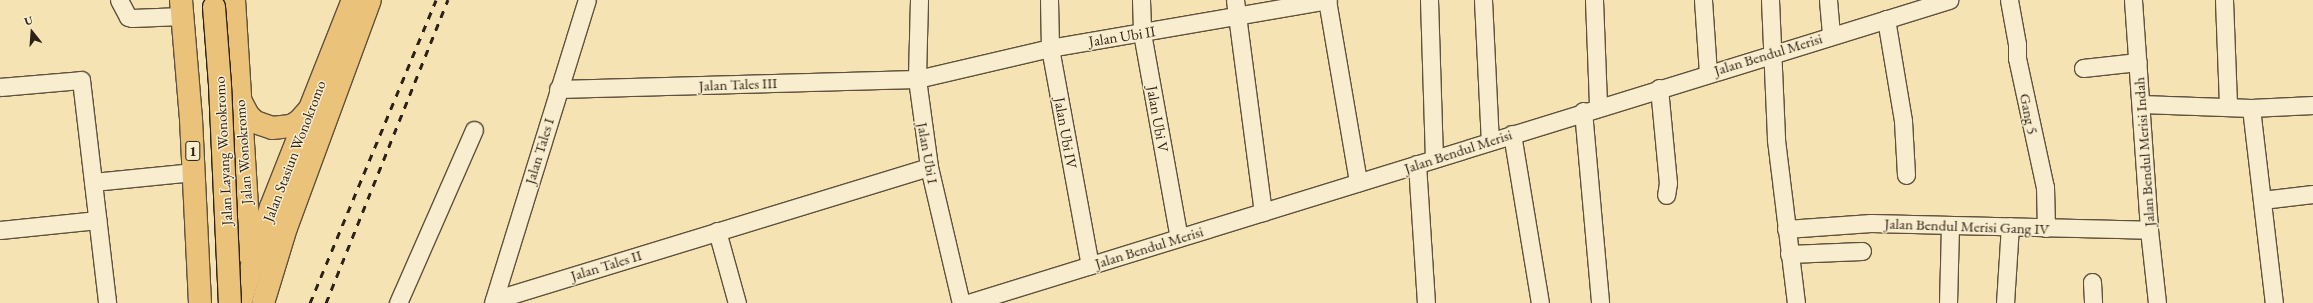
<!DOCTYPE html>
<style>
body{margin:0}
#map{position:relative;width:2313px;height:303px;overflow:hidden;background:#f5e3b4;font-family:"EB Garamond",serif}
div>[style]{position:absolute}
.roads{filter:drop-shadow(1px 0 #5f513c) drop-shadow(-1px 0 #5f513c) drop-shadow(0 1px #5f513c) drop-shadow(0 -1px #5f513c)}
.minor>*{height:17px;margin:-8.5px;padding:0 8.5px;transform-origin:8.5px;border-radius:8.5px;background:#f8edce}
.highway>*{height:22px;margin:-11px;padding:0 11px;transform-origin:11px;border-radius:11px;background:#eac27a}
.rail>*{height:3px;margin-top:-1.5px;transform-origin:0;background:repeating-linear-gradient(90deg,#2d2014 0 7px,transparent 0 14px)}
.bridges{filter:drop-shadow(1px 0 #2d2014) drop-shadow(-1px 0 #2d2014) drop-shadow(0 1px #2d2014) drop-shadow(0 -1px #2d2014)}
.highway-bridge>*{height:22px;margin:-11px;padding:0 11px;transform-origin:11px;border-radius:11px;background:#eac27a}
span{translate:-50% -50%;white-space:nowrap;text-align:center;line-height:1.15;-webkit-text-stroke:3px #f8edce;paint-order:stroke}
.shield-label span{padding:1px 3px;background:#f8edce;border:1px solid;border-radius:3px;-webkit-text-stroke-width:0}
.shield-label{font-size:14px;color:#2d2014;font-weight:700}
.street-label{font-size:15px;color:#2d2014}
.north{position:absolute;left:12px;top:12px;width:40px;height:40px;-webkit-text-stroke:3px #f8edce;paint-order:stroke;rotate:343deg;font-size:11px;font-weight:700;line-height:16px;text-align:center;color:#2d2014}
.north::after{content:'';display:block;margin:auto;width:14px;height:18px;background:#2d2014;clip-path:polygon(50% 0,100% 100%,50% 72%,0 100%)}
</style>
<div id="map">
<div class="roads">
<div class="minor">
<div style="left:119px;top:0;width:19px;rotate:62deg"></div>
<div style="left:128px;top:17px;width:4px;rotate:14deg"></div>
<div style="left:132px;top:18px;width:50px;rotate:-2.3deg"></div>
<div style="left:919px;top:0;width:79px;rotate:91.5deg"></div>
<div style="left:917px;top:79px;width:89px;rotate:82.2deg"></div>
<div style="left:929px;top:167px;width:140px;rotate:76.8deg"></div>
<div style="left:1049px;top:0;width:48px;rotate:88.8deg"></div>
<div style="left:1050px;top:48px;width:221px;rotate:79.6deg"></div>
<div style="left:1141px;top:0;width:33px;rotate:88deg"></div>
<div style="left:1142px;top:33px;width:208px;rotate:79.8deg"></div>
<div style="left:1235px;top:0;width:214px;rotate:82.5deg"></div>
<div style="left:1327px;top:0;width:185px;rotate:80.3deg"></div>
<div style="left:1429px;top:0;width:158px;rotate:88.2deg"></div>
<div style="left:1483px;top:0;width:141px;rotate:87.2deg"></div>
<div style="left:1594px;top:0;width:106px;rotate:87.8deg"></div>
<div style="left:1703px;top:0;width:73px;rotate:86.1deg"></div>
<div style="left:1770px;top:0;width:140px;rotate:87.5deg"></div>
<div style="left:1776px;top:140px;width:164px;rotate:83deg"></div>
<div style="left:1828px;top:0;width:35px;rotate:85deg"></div>
<div style="left:2009px;top:0;width:45px;rotate:79.7deg"></div>
<div style="left:2017px;top:44px;width:14px;rotate:90deg"></div>
<div style="left:2017px;top:58px;width:132px;rotate:77.8deg"></div>
<div style="left:2045px;top:187px;width:41px;rotate:88.6deg"></div>
<div style="left:2133px;top:0;width:231px;rotate:86deg"></div>
<div style="left:2149px;top:230px;width:73px;rotate:83.7deg"></div>
<div style="left:2224px;top:0;width:106px;rotate:87.8deg"></div>
<div style="left:1886px;top:19px;width:103px;rotate:80.5deg"></div>
<div style="left:1903px;top:121px;width:54px;rotate:86.8deg"></div>
<div style="left:2083px;top:68px;width:55px;rotate:-6.2deg"></div>
<div style="left:0;top:87px;width:81px;rotate:-4.9deg"></div>
<div style="left:81px;top:80px;width:225px;rotate:83.3deg"></div>
<div style="left:1659px;top:88px;width:95px;rotate:84.6deg"></div>
<div style="left:1668px;top:183px;width:12px;rotate:99deg"></div>
<div style="left:558px;top:89px;width:359px;rotate:-1.6deg"></div>
<div style="left:917px;top:79px;width:137px;rotate:-13.1deg"></div>
<div style="left:1050px;top:48px;width:282px;rotate:-9.8deg"></div>
<div style="left:2141px;top:104px;width:110px;rotate:2.1deg"></div>
<div style="left:2251px;top:108px;width:62px;rotate:-2.8deg"></div>
<div style="left:2251px;top:108px;width:196px;rotate:83.3deg"></div>
<div style="left:1583px;top:111px;width:193px;rotate:84.9deg"></div>
<div style="left:1512px;top:134px;width:171px;rotate:80.6deg"></div>
<div style="left:1417px;top:164px;width:139px;rotate:86.3deg"></div>
<div style="left:93px;top:182px;width:101px;rotate:-5.7deg"></div>
<div style="left:2262px;top:200px;width:51px;rotate:-6.7deg"></div>
<div style="left:1786px;top:229px;width:85px;rotate:-4deg"></div>
<div style="left:1871px;top:223px;width:278px;rotate:1.4deg"></div>
<div style="left:0;top:230px;width:98px;rotate:-5.9deg"></div>
<div style="left:717px;top:231px;width:75px;rotate:74.5deg"></div>
<div style="left:1789px;top:254px;width:73px;rotate:-2.4deg"></div>
<div style="left:2092px;top:282px;width:21px;rotate:87deg"></div>
<div style="left:494px;top:300px;width:455px;rotate:-17deg"></div>
<div style="left:398px;top:303px;width:189px;rotate:-66.3deg"></div>
<div style="left:493px;top:303px;width:317px;rotate:-72.8deg"></div>
<div style="left:968px;top:303px;width:1027px;rotate:-17.16deg"></div>
<div style="left:1948px;top:303px;width:77px;rotate:-88.5deg"></div>
<div style="left:2005px;top:303px;width:77px;rotate:-86.3deg"></div>
</div>
<div class="highway">
<div style="left:181px;top:0;width:119px;rotate:85.2deg"></div>
<div style="left:191px;top:119px;width:184px;rotate:87.2deg"></div>
<div style="left:234px;top:0;width:256px;rotate:86.4deg"></div>
<div style="left:240px;top:100px;width:17px;rotate:62deg"></div>
<div style="left:248px;top:115px;width:10px;rotate:45deg"></div>
<div style="left:255px;top:122px;width:18px;rotate:19deg"></div>
<div style="left:272px;top:128px;width:19px;rotate:-6deg"></div>
<div style="left:291px;top:126px;width:9px;rotate:-32deg"></div>
<div style="left:299px;top:121px;width:15px;rotate:-48deg"></div>
<div style="left:240px;top:303px;width:101px;rotate:-72.1deg"></div>
<div style="left:271px;top:207px;width:223px;rotate:-68.4deg"></div>
<div style="left:263px;top:303px;width:78px;rotate:-73deg"></div>
<div style="left:286px;top:228px;width:243px;rotate:-69.8deg"></div>
</div>
</div>
<div class="rail">
<div style="left:310px;top:303px;width:328px;rotate:-67.4deg"></div>
<div style="left:326px;top:303px;width:327px;rotate:-68.1deg"></div>
</div>
<div class="bridges">
<div class="highway-bridge">
<div style="left:214px;top:7px;width:78px;rotate:85.6deg"></div>
<div style="left:220px;top:85px;width:218px;rotate:87.4deg"></div>
</div>
</div>
<div class="shield-label">
<span style="left:193px;top:151px">1</span>
</div>
<div class="street-label">
<span style="left:1122px;top:36px;rotate:-9deg">Jalan Ubi II</span>
<span style="left:1768px;top:54px;rotate:-17deg">Jalan Bendul Merisi</span>
<span style="left:738px;top:84px;rotate:-2deg">Jalan Tales III</span>
<span style="left:2029px;top:114px;rotate:79deg">Gang 5</span>
<span style="left:1158px;top:119px;rotate:80deg">Jalan Ubi V</span>
<span style="left:1066px;top:133px;rotate:80deg">Jalan Ubi IV</span>
<span style="left:223px;top:151px;rotate:-93deg">Jalan Layang Wonokromo</span>
<span style="left:294px;top:151px;rotate:-69deg">Jalan Stasiun Wonokromo</span>
<span style="left:539px;top:151px;rotate:-73deg">Jalan Tales I</span>
<span style="left:1458px;top:151px;rotate:-18deg">Jalan Bendul Merisi</span>
<span style="left:243px;top:152px;rotate:-94deg">Jalan Wonokromo</span>
<span style="left:2144px;top:152px;rotate:-94deg">Jalan Bendul Merisi Indah</span>
<span style="left:928px;top:153px;rotate:80deg">Jalan Ubi I</span>
<span style="left:1967px;top:226px;rotate:2deg">Jalan Bendul Merisi Gang IV</span>
<span style="left:1149px;top:247px;rotate:-17deg">Jalan Bendul Merisi</span>
<span style="left:606px;top:265px;rotate:-17deg">Jalan Tales II</span>
</div>
<div class="north">U</div>
</div>
